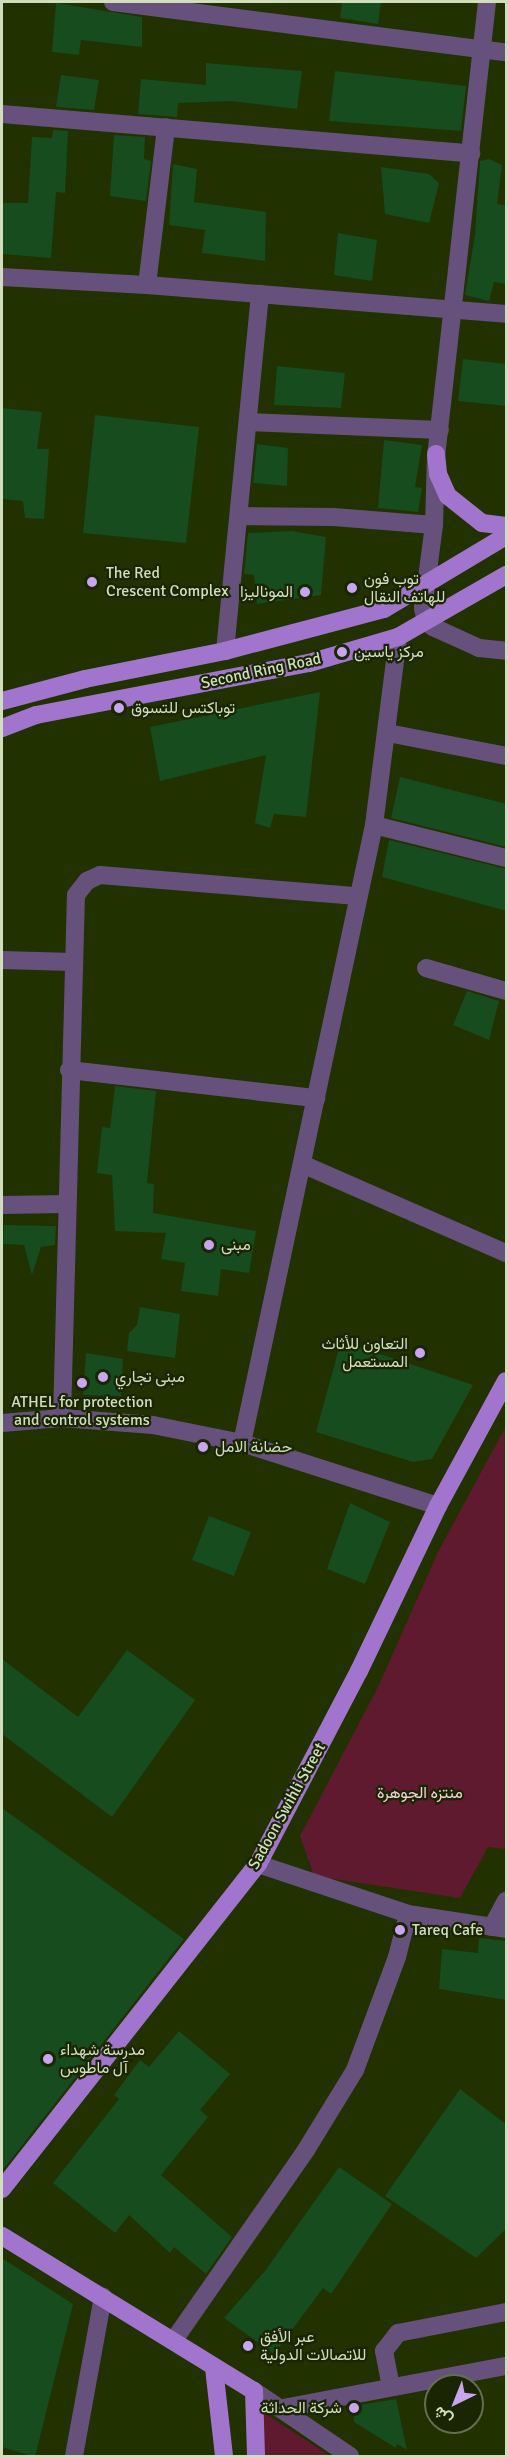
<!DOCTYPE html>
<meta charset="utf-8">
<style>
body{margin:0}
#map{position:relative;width:508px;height:2458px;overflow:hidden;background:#213100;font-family:Signika,Vazirmatn,sans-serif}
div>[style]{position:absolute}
.green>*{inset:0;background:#5f1a2f}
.building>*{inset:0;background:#164c1e}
.minor>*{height:18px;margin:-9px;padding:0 9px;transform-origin:9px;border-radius:9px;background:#66517c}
.major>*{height:18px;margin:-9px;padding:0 9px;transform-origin:9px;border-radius:9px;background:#a175cd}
.dots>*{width:16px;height:16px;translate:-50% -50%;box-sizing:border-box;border:3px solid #1a2504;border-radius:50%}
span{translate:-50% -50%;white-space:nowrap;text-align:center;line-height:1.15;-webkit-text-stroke:4.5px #1a2504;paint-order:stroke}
.poi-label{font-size:16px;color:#d0debd}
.left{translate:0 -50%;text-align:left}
.right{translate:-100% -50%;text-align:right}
.street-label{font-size:16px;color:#d0debd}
.park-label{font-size:16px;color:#f2d1d7}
.frame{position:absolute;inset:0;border:3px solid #d0debd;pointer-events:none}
.north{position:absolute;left:424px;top:2374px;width:60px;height:60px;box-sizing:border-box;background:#1a2504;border:2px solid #636f4e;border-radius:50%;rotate:223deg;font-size:16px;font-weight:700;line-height:24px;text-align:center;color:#d0debd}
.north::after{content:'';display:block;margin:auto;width:21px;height:27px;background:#c8a5ee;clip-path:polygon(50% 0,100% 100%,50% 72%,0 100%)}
</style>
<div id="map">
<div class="green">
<div style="clip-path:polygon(506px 1426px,506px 1849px,488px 1847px,460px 1898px,314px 1876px,300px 1836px,378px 1687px,438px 1552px)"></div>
<div style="clip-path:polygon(249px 2403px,330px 2456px,254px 2456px)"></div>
</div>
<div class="building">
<div style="clip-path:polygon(342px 2px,381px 2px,378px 24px,340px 18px)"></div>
<div style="clip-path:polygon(56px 3px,142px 17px,142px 47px,81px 40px,79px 55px,52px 52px)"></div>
<div style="clip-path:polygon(206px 63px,302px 71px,297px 109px,231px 101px,178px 103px,177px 117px,138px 114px,141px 79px,206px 85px)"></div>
<div style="clip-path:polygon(335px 71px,466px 86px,461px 131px,329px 121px)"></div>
<div style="clip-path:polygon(61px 75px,99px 80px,94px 110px,56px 107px)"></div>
<div style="clip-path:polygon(53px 130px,68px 131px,65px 193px,56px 192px,51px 258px,2px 254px,2px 203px,28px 203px,32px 137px,52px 138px)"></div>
<div style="clip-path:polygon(114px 135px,145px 137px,144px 159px,151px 161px,146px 201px,110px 196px)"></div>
<div style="clip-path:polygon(489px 159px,502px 165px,497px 204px,505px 205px,507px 216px,507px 284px,494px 282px,489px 301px,465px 295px,475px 235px,480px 161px)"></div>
<div style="clip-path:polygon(173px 164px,197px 169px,194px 202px,266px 212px,265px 261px,202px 253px,205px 230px,169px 225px)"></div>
<div style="clip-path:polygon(381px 167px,429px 174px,439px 183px,429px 223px,385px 214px)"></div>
<div style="clip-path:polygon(338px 233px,377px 240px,372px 281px,334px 275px)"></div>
<div style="clip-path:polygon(463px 359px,507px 364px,507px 406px,458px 401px)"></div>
<div style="clip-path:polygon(277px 366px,345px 373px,341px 408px,274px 405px)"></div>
<div style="clip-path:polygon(2px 408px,42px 412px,37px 449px,49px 449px,44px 519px,25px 518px,23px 501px,2px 499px)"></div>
<div style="clip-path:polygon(95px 415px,199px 427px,186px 543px,83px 533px)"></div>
<div style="clip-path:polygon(384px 440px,422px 445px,415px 487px,422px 488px,418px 512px,378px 508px)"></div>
<div style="clip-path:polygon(257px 444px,288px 448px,287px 486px,253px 483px)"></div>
<div style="clip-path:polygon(292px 531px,326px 537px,321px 595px,257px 604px,254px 575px,244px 574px,248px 533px)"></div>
<div style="clip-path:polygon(320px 692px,306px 817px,274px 814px,270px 828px,255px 823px,266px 755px,160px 781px,150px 727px)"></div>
<div style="clip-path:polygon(400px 777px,507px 804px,507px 847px,391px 818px)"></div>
<div style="clip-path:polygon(389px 840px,507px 869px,507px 911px,382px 877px)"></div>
<div style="clip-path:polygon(467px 991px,499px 1001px,489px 1040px,453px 1025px)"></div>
<div style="clip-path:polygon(115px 1086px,156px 1091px,147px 1183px,154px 1184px,153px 1213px,256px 1231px,249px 1273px,221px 1269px,218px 1296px,181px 1291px,185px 1263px,161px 1259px,166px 1233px,115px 1231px,112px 1175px,97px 1173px,102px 1127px,110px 1128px)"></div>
<div style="clip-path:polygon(4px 1225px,56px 1226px,55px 1245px,41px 1247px,32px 1275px,24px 1245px,3px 1244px)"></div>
<div style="clip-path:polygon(140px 1307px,180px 1314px,175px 1358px,127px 1351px,129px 1333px,137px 1325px)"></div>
<div style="clip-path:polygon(341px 1341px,473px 1385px,432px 1459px,413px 1462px,316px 1432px)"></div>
<div style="clip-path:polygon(86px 1353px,123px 1359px,121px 1396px,83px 1395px)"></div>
<div style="clip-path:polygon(350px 1503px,390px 1522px,365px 1584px,327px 1569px)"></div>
<div style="clip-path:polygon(209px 1516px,251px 1532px,234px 1576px,192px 1560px)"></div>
<div style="clip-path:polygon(127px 1650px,195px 1700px,112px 1817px,2px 1734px,2px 1659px,78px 1717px)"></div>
<div style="clip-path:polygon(2px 1808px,184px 1939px,2px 2171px)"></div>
<div style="clip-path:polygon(479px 1938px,507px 1941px,507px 2000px,439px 1989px,442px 1949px,478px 1953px)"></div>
<div style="clip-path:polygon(179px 2031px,230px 2074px,200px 2110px,208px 2117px,161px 2175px,232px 2237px,206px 2274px,174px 2247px,170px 2253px,129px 2215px,115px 2233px,53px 2183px,119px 2099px,114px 2095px,140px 2060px,149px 2067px)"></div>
<div style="clip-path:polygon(460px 2089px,507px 2125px,507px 2228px,476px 2258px,385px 2196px)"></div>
<div style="clip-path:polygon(339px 2167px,392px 2204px,331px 2294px,323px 2288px,274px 2354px,224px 2318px,265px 2271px)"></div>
<div style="clip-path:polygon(2px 2258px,73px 2304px,35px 2457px,2px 2447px)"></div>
<div style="clip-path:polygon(396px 2399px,407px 2450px,397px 2444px,396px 2448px,354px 2422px,354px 2406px)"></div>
</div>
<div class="minor">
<div style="left:113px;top:2px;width:396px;rotate:7.3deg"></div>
<div style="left:487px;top:2px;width:455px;rotate:96.4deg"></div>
<div style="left:436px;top:454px;width:71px;rotate:91.6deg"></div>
<div style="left:434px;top:525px;width:84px;rotate:97.5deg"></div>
<div style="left:423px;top:608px;width:14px;rotate:78deg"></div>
<div style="left:426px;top:622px;width:9px;rotate:36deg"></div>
<div style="left:433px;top:627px;width:51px;rotate:24.5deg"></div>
<div style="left:479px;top:648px;width:27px;rotate:6deg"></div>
<div style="left:2px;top:114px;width:471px;rotate:4.8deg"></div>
<div style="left:2px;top:277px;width:145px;rotate:3.2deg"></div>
<div style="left:147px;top:285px;width:360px;rotate:4.6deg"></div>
<div style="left:147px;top:285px;width:159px;rotate:-83.1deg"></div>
<div style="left:248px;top:422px;width:192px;rotate:2.4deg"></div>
<div style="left:240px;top:516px;width:94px;rotate:0.6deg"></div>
<div style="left:334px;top:517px;width:100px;rotate:4.6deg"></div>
<div style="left:225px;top:651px;width:359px;rotate:-84.4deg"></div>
<div style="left:388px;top:733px;width:120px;rotate:11deg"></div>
<div style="left:374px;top:825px;width:136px;rotate:14deg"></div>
<div style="left:2px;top:960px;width:71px;rotate:1.6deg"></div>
<div style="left:426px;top:968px;width:83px;rotate:16deg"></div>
<div style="left:69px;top:1070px;width:249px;rotate:6.5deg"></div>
<div style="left:302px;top:1164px;width:223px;rotate:23.6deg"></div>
<div style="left:2px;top:1205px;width:64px;rotate:-0.9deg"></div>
<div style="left:62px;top:1418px;width:523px;rotate:-88.47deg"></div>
<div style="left:76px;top:895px;width:18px;rotate:-52deg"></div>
<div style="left:87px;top:881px;width:14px;rotate:-25deg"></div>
<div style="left:100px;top:875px;width:258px;rotate:4.7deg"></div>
<div style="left:2px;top:1423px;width:60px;rotate:-4.8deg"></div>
<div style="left:62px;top:1418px;width:91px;rotate:4.4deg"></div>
<div style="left:153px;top:1425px;width:91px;rotate:11.4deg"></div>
<div style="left:242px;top:1443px;width:206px;rotate:17.8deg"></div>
<div style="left:242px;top:1443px;width:632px;rotate:-77.94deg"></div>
<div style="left:374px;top:825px;width:190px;rotate:-82.7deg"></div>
<div style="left:258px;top:1864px;width:158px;rotate:18.4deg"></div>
<div style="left:408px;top:1914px;width:99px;rotate:8.7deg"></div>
<div style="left:492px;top:1927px;width:30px;rotate:-62deg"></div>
<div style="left:174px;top:2340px;width:231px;rotate:-55.2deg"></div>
<div style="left:306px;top:2150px;width:94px;rotate:-58.5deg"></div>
<div style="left:355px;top:2070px;width:121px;rotate:-69.6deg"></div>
<div style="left:397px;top:1957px;width:44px;rotate:-75.7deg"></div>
<div style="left:391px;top:2387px;width:37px;rotate:-101deg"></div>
<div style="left:384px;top:2351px;width:23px;rotate:-52deg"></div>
<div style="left:398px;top:2333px;width:110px;rotate:-11deg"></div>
<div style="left:254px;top:2391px;width:116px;rotate:34.1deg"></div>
<div style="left:283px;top:2408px;width:227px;rotate:-10.7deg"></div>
<div style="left:74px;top:2456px;width:162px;rotate:-79.7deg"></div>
</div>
<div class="major">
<div style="left:436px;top:454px;width:20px;rotate:84deg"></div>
<div style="left:438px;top:474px;width:24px;rotate:66deg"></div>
<div style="left:448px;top:496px;width:43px;rotate:38.5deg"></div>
<div style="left:482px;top:523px;width:24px;rotate:7deg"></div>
<div style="left:2px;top:701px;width:86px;rotate:-14.8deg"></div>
<div style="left:85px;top:679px;width:143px;rotate:-11.3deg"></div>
<div style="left:225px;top:651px;width:164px;rotate:-14.8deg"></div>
<div style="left:384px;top:609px;width:142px;rotate:-30.9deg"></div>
<div style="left:2px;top:728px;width:36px;rotate:-21deg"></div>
<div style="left:36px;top:715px;width:278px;rotate:-10.8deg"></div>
<div style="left:309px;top:663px;width:93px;rotate:-16.3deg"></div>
<div style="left:398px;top:637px;width:125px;rotate:-29.9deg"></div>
<div style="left:2px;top:2189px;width:414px;rotate:-51.8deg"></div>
<div style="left:258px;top:1864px;width:218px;rotate:-62.4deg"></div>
<div style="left:359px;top:1671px;width:183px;rotate:-64.4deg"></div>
<div style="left:438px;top:1506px;width:142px;rotate:-61.5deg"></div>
<div style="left:2px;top:2236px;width:296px;rotate:31.6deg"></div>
<div style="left:254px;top:2391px;width:65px;rotate:88.2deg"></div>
<div style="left:214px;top:2368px;width:89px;rotate:83.5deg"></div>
</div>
<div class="dots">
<div style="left:92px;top:582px;background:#c8a5ee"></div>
<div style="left:352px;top:588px;background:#c8a5ee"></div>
<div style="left:305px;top:592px;background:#c8a5ee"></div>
<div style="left:342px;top:652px;background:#c8a5ee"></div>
<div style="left:119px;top:708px;background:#c8a5ee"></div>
<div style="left:209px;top:1245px;background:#c8a5ee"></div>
<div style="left:420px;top:1353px;background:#c8a5ee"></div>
<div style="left:103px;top:1377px;background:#c8a5ee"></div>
<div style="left:82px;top:1383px;background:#c8a5ee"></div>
<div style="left:203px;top:1447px;background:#c8a5ee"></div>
<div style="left:400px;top:1930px;background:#c8a5ee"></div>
<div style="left:48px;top:2059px;background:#c8a5ee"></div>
<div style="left:248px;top:2346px;background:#c8a5ee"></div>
<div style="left:354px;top:2408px;background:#c8a5ee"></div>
</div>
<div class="poi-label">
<span class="left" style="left:106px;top:582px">The Red<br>Crescent Complex</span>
<span class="left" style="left:364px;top:588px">توب فون<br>للهاتف النقال</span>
<span class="right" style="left:293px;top:592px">الموناليزا</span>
<span class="left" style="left:354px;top:652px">مركز ياسين</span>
<span class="left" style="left:131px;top:708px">توباكتس للتسوق</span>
<span class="left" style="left:221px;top:1245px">مبنى</span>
<span class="right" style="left:408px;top:1353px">التعاون للأثاث<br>المستعمل</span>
<span class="left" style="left:115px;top:1377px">مبنى تجاري</span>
<span style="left:82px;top:1411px">ATHEL for protection<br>and control systems</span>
<span class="left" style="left:215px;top:1447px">حضانة الامل</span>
<span class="left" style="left:412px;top:1930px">Tareq Cafe</span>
<span class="left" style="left:60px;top:2059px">مدرسة شهداء<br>آل ماطوس</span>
<span class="left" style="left:260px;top:2346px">عبر الأفق<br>للاتصالات الدولية</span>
<span class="right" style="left:342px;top:2408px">شركة الحداثة</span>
</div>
<div class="street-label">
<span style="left:261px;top:671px;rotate:-12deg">Second Ring Road</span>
<span style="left:287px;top:1806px;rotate:-61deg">Sadoon Swihli Street</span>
</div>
<div class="park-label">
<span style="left:420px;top:1793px">منتزه الجوهرة</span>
</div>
<div class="frame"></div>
<div class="north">ش</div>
</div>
